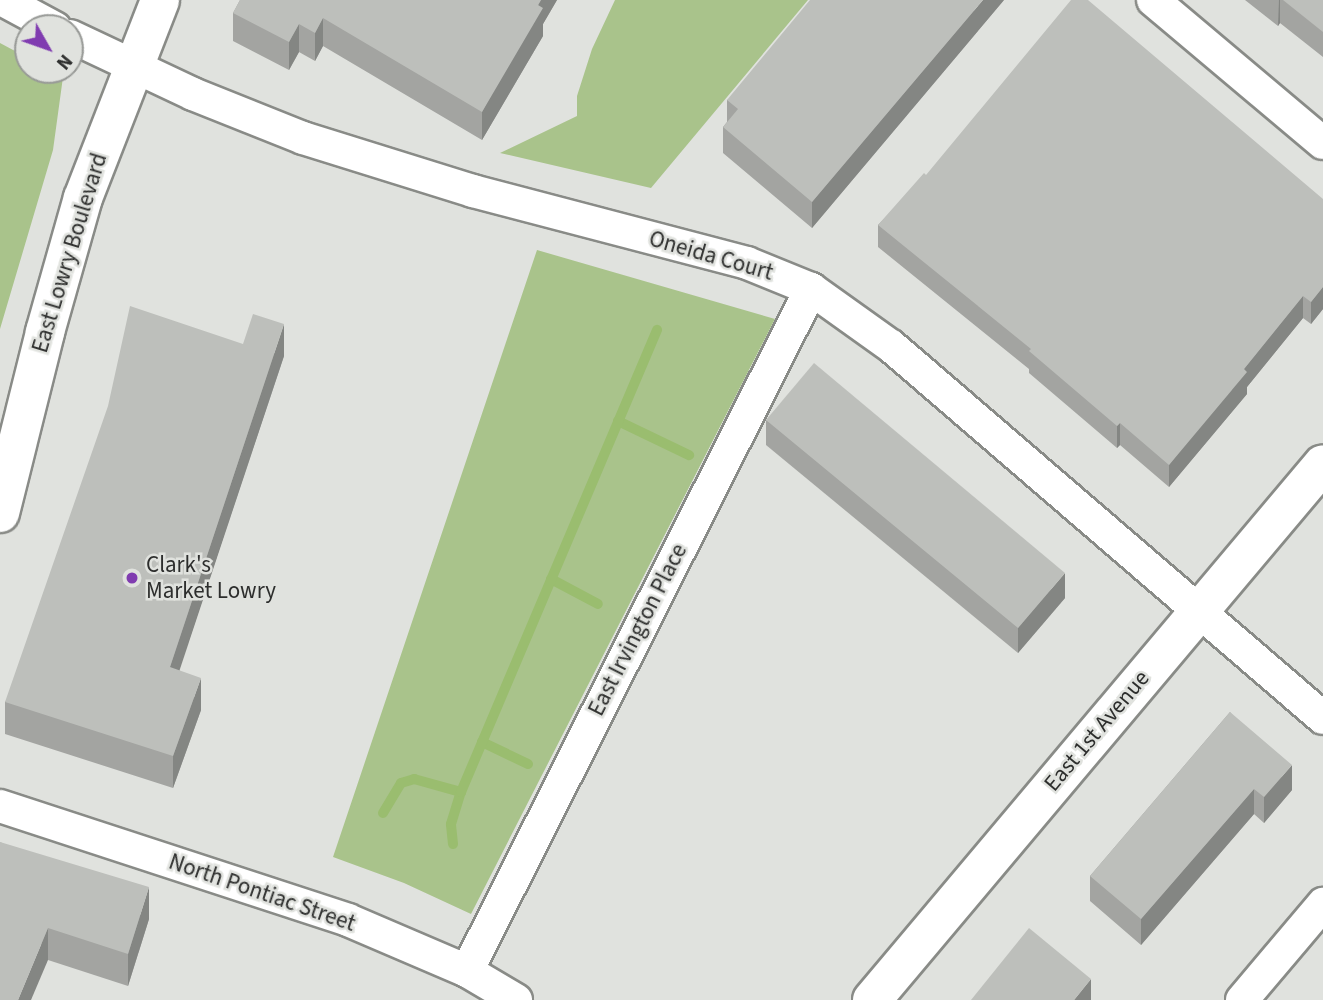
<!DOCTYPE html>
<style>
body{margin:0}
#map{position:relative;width:1323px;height:1000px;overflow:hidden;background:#e0e2de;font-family:"Source Sans 3",sans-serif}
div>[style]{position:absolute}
.green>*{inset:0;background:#a9c38b}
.stream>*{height:10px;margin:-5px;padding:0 5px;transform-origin:5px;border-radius:5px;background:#9abd6f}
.roads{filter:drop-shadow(2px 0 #898b87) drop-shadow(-2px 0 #898b87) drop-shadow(0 2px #898b87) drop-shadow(0 -2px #898b87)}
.minor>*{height:32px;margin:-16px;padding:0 16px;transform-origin:16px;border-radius:16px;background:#fff}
.tertiary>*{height:38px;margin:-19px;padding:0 19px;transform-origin:19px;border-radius:19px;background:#fff}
.wall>*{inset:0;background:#a3a4a1}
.shaded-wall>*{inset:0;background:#848683}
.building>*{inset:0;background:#bdbfbb}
.dots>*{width:19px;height:19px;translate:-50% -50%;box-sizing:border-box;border:4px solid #e0e2de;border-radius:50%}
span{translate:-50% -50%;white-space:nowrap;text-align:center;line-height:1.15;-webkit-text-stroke:5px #e0e2de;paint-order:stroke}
.street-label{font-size:23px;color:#2d2e2d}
.poi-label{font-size:23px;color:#2d2e2d}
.left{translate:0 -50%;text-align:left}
.north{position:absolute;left:14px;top:14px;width:70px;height:70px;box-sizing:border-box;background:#e0e2de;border:2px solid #989a97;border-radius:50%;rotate:130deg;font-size:19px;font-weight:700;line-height:28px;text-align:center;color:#2d2e2d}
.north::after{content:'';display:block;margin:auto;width:24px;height:32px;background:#803cb0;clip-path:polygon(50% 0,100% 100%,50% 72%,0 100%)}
</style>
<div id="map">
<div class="green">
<div style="clip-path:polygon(615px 0,808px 0,651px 188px,500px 153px,577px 116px,577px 96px,592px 49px)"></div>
<div style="clip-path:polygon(0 43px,28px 58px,28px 70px,50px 70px,63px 77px,53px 150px,0 329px)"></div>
<div style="clip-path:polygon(537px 250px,775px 319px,471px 914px,404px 883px,333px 857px)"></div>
</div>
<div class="stream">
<div style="left:618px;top:421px;width:79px;rotate:25.6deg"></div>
<div style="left:551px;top:579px;width:53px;rotate:28deg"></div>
<div style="left:482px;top:742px;width:51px;rotate:25.6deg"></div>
<div style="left:383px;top:813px;width:35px;rotate:-59deg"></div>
<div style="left:401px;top:783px;width:14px;rotate:-17deg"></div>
<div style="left:414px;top:779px;width:49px;rotate:15.5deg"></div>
<div style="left:453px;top:844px;width:20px;rotate:-96deg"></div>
<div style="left:451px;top:824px;width:34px;rotate:-73deg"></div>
<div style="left:461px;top:792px;width:502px;rotate:-67.01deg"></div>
</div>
<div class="roads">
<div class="minor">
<div style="left:3px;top:0;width:59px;rotate:28.3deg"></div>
<div style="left:1153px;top:0;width:222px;rotate:40.1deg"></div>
<div style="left:70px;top:36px;width:136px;rotate:25.2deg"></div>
<div style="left:193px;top:94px;width:118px;rotate:21.8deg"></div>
<div style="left:303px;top:138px;width:178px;rotate:17.3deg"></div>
<div style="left:473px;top:191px;width:283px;rotate:14.7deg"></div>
<div style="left:747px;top:263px;width:69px;rotate:22.1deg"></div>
<div style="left:811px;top:289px;width:98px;rotate:35.5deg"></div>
<div style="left:891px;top:346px;width:570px;rotate:40.73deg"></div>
<div style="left:0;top:806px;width:366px;rotate:18.1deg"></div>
<div style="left:348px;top:920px;width:129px;rotate:23.2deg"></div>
<div style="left:467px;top:971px;width:57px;rotate:30.6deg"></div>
<div style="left:467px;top:971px;width:764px;rotate:-63.23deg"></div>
<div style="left:1242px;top:1000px;width:126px;rotate:-49.8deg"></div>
</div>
<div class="tertiary">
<div style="left:0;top:513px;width:187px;rotate:-76deg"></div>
<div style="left:45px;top:332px;width:139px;rotate:-74.2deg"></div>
<div style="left:83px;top:198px;width:212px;rotate:-68.7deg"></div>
<div style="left:872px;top:1000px;width:700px;rotate:-49.92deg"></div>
</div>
</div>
<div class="wall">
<div style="clip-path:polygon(240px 0,557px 0,543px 24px,543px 36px,482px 140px,323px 46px,315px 61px,299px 52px,289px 70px,233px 41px,233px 13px)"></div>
<div style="clip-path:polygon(1004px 0,812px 228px,723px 153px,723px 127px,727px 122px,727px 100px)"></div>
<div style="clip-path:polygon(1245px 0,1323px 0,1323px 57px,1280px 23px,1278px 26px)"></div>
<div style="clip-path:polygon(926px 175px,1323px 199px,1323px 309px,1311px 324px,1303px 318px,1247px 387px,1247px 394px,1169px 487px,1120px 445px,1117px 448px,1029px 373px,1029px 369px,878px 247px,878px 225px)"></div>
<div style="clip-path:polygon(243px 344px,284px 356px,179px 670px,201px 710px,173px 788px,5px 734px,5px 702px)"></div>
<div style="clip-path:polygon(766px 420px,1065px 598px,1018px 653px,766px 445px)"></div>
<div style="clip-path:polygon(1230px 712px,1292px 790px,1264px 823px,1254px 814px,1141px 945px,1090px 901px,1090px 876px)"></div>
<div style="clip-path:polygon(0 842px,149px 919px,128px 986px,48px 960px)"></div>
</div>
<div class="shaded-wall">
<div style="clip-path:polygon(541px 0,557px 0,543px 24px,543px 36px,482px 140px,482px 112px)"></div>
<div style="clip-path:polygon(983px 0,1004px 0,812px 228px,812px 202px)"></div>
<div style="clip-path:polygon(1279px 0,1280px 0,1280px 23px,1278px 26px)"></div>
<div style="clip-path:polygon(323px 18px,323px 46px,315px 61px,315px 33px)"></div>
<div style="clip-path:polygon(299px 24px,299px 52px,289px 70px,289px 42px)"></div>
<div style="clip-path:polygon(1323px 287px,1323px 309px,1311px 324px,1311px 302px)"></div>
<div style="clip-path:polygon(1303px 296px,1303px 318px,1247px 387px,1247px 394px,1169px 487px,1169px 465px,1244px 369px)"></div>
<div style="clip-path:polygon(284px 324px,284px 356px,170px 699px,170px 667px)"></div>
<div style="clip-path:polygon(1120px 423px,1120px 445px,1117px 448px,1117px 426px)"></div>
<div style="clip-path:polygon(1065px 573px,1065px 598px,1018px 653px,1018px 628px)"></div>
<div style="clip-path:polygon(201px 678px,201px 710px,173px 788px,173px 756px)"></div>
<div style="clip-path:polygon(1292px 765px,1292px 790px,1264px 823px,1264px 797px)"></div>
<div style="clip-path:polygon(1254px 789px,1254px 814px,1141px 945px,1141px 919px)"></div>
<div style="clip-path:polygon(149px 887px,149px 919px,128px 986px,128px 954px)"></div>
<div style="clip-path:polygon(48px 928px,48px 960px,31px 1000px,18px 1000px)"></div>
<div style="clip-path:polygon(1091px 979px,1091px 1000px,1074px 1000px)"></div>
</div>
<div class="building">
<div style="clip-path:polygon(240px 0,541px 0,538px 5px,543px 8px,482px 112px,323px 18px,315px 33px,299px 24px,289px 42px,233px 13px)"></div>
<div style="clip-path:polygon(810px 0,983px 0,812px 202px,723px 127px,738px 109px,727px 100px)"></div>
<div style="clip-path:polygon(1071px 0,1088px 0,1323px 199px,1323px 287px,1311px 302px,1303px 296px,1244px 369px,1247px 372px,1169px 465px,1120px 423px,1117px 426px,1029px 351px,1031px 349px,878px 225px,924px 173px,926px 175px)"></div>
<div style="clip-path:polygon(1283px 0,1323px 0,1323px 32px)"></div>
<div style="clip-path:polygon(130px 306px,243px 344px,253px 314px,284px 324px,170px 667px,201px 678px,173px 756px,5px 702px,108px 406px)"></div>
<div style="clip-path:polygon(814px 363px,1065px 573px,1018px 628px,766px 420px)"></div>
<div style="clip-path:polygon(1230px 712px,1292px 765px,1264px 797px,1254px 789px,1141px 919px,1090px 876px)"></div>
<div style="clip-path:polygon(0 842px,149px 887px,128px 954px,48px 928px,18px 1000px,0 1000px)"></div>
<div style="clip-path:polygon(1029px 928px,1091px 979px,1074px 1000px,971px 1000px)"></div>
</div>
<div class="dots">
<div style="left:132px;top:578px;background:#803cb0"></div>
</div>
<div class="street-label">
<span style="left:70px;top:253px;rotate:-73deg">East Lowry Boulevard</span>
<span style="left:711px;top:256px;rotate:16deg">Oneida Court</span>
<span style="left:638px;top:630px;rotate:-63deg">East Irvington Place</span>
<span style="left:1097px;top:731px;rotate:-50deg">East 1st Avenue</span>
<span style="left:262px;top:893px;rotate:19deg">North Pontiac Street</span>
</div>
<div class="poi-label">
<span class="left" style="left:146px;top:578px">Clark's<br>Market Lowry</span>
</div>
<div class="north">N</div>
</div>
